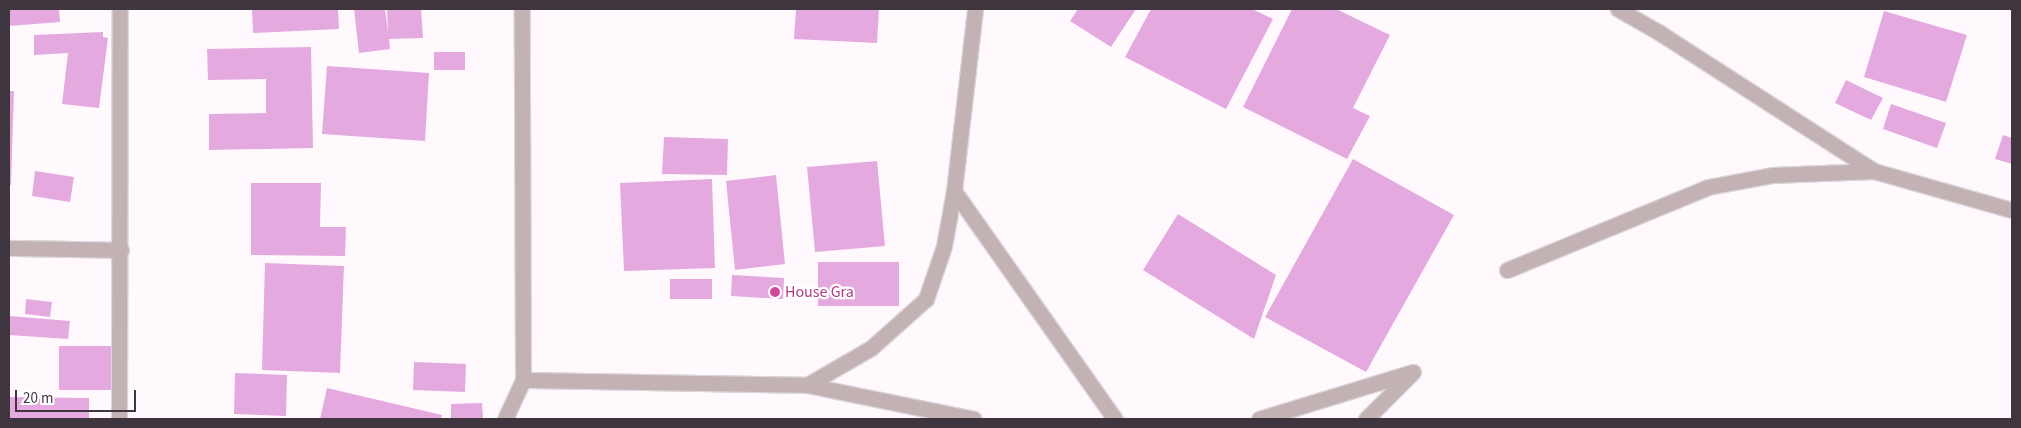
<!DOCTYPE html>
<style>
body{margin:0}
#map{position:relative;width:2021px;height:428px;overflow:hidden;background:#fff9fe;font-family:"Source Sans 3",sans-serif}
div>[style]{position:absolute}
.building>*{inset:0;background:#e4aae0}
.roads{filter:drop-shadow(1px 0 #dcd6dc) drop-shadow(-1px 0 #dcd6dc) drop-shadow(0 1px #dcd6dc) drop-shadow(0 -1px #dcd6dc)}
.minor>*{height:15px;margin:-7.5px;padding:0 7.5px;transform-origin:7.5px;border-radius:7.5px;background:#c3b2b4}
.dots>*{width:14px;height:14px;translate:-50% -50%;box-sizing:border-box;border:2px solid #fff;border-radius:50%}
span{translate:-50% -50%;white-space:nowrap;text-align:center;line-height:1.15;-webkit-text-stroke:4.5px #fff;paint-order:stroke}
.hotel-label{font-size:16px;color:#b23c85}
.left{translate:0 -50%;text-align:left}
.frame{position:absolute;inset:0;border:10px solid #3f353f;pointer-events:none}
.scale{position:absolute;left:15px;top:390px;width:121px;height:22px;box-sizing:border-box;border:2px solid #3f353f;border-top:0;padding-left:6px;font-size:15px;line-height:18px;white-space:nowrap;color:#3f353f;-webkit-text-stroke:4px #fff;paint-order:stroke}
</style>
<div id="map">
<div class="building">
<div style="clip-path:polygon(9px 9px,59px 9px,60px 22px,9px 26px)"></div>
<div style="clip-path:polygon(252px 9px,338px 9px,339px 29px,253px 33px)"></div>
<div style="clip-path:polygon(354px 9px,385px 9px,388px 32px,387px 9px,421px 9px,423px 38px,389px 39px,390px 49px,359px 53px)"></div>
<div style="clip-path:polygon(796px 9px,879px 9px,877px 43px,794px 39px)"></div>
<div style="clip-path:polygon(1078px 9px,1136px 9px,1111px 47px,1070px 21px)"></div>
<div style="clip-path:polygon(1151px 9px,1252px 9px,1273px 19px,1226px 109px,1125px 57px)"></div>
<div style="clip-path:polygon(1292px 9px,1336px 9px,1390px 35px,1353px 108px,1370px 116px,1347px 159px,1243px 107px)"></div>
<div style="clip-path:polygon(1884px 11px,1967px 35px,1946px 102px,1864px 77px)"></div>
<div style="clip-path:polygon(103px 32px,103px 37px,108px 38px,99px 108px,62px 104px,68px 53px,34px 55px,34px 35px)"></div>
<div style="clip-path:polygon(311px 47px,313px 148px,209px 150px,209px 114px,266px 113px,266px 79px,208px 80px,207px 49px)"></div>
<div style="clip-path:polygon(434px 52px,465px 52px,465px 70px,434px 70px)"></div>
<div style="clip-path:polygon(327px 66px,429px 73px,425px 141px,322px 134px)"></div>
<div style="clip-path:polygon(1846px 80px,1883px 98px,1871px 120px,1835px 103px)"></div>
<div style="clip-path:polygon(9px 91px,14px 91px,11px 185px,9px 185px)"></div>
<div style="clip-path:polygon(1891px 104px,1946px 123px,1937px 148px,1883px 129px)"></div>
<div style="clip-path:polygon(2003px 135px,2012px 138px,2012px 164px,1995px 159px)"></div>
<div style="clip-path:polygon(664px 137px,728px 139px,727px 175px,662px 174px)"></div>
<div style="clip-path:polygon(1353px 159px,1454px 215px,1366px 372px,1265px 317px)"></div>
<div style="clip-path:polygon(877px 161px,885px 246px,815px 252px,807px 167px)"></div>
<div style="clip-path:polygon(35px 171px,74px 177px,70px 202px,32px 196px)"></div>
<div style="clip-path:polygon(776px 175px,785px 264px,735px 270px,726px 181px)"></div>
<div style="clip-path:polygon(712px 179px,715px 268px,624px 271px,620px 183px)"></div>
<div style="clip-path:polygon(251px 183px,321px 183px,320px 227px,346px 227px,345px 256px,251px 255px)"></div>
<div style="clip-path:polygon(1178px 214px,1276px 275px,1254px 339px,1143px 270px)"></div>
<div style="clip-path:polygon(818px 262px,899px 262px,899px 306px,818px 306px)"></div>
<div style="clip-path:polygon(265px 263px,344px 266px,340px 373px,262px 370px)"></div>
<div style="clip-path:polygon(732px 275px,784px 278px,783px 299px,731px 296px)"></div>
<div style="clip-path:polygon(670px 279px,712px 279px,712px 299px,670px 299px)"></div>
<div style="clip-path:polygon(26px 299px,52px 302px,50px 317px,25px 314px)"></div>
<div style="clip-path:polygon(9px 316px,70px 321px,68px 339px,9px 335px)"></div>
<div style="clip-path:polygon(59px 346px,111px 346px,111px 390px,59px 390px)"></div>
<div style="clip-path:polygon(414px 362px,466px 364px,465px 392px,413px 390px)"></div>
<div style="clip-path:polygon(235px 373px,287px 375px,286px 416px,234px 414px)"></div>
<div style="clip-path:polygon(327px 388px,442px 415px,441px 419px,320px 419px)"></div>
<div style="clip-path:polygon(9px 397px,89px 398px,89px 419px,9px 419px)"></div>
<div style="clip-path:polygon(482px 403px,483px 419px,451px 419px,451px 404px)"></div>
</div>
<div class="roads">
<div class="minor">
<div style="left:1618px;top:9px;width:48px;rotate:29.7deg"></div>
<div style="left:1660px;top:33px;width:255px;rotate:32.8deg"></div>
<div style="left:954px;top:191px;width:279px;rotate:54.8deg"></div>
<div style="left:9px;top:248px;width:112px;rotate:1deg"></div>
<div style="left:1507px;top:270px;width:217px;rotate:-22.4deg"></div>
<div style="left:1708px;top:187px;width:65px;rotate:-10.6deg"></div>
<div style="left:1772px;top:175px;width:102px;rotate:-2.2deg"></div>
<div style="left:1874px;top:171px;width:143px;rotate:15.8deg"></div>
<div style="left:523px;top:380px;width:284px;rotate:1deg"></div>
<div style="left:807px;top:385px;width:74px;rotate:-30deg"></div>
<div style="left:871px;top:348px;width:74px;rotate:-41.7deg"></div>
<div style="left:926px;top:299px;width:56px;rotate:-71.2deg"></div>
<div style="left:944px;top:246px;width:56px;rotate:-79.7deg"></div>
<div style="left:954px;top:191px;width:183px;rotate:-83.4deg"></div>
<div style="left:807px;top:385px;width:170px;rotate:11.5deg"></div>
<div style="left:119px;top:419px;width:410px;rotate:-89.9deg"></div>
<div style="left:505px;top:419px;width:43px;rotate:-65.2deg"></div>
<div style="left:523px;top:380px;width:371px;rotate:-90.2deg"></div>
<div style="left:1259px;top:419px;width:161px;rotate:-17deg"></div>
<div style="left:1366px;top:419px;width:65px;rotate:-45deg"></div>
</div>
</div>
<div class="dots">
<div style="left:775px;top:292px;background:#d1479c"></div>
</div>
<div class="hotel-label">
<span class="left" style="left:785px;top:292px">House Gra</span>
</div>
<div class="frame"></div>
<div class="scale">20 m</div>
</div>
